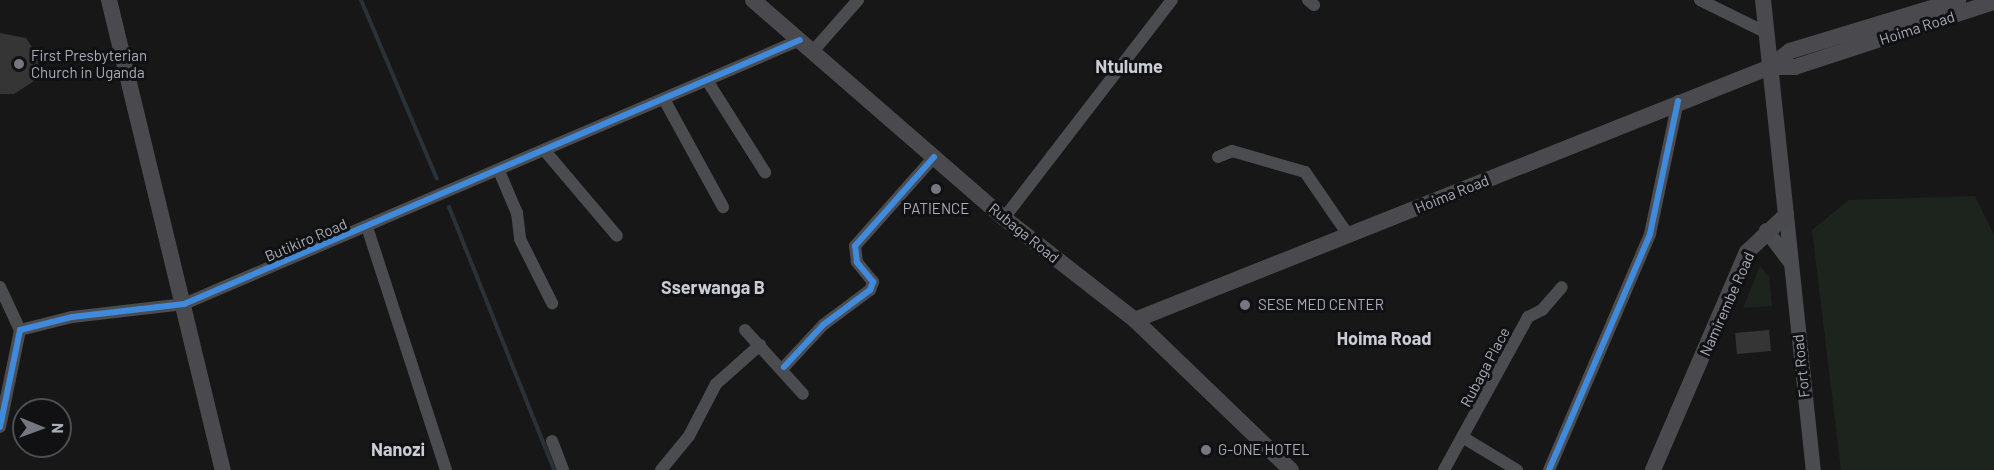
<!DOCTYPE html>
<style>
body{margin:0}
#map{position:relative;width:1994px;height:470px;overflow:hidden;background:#171717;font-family:Barlow,sans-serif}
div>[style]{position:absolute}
.green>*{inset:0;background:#1d241e}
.stream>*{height:4px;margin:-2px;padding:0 2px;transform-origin:2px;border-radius:2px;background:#2a3239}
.building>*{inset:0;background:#353536}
.minor>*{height:12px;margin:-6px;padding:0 6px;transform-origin:6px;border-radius:6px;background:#4b4c50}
.tertiary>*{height:15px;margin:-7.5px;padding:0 7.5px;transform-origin:7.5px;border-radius:7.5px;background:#4b4c50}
.secondary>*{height:16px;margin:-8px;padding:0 8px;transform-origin:8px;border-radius:8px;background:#4a4a4e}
.cycleway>*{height:6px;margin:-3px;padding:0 3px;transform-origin:3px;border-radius:3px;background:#408adc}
.dots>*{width:16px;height:16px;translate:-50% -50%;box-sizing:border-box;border:3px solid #111113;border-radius:50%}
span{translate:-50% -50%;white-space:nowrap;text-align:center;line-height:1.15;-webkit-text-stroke:6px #111113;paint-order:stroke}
.street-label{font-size:15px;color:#a8adb8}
.poi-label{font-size:15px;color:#a8adb8}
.left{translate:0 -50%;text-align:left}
.quarter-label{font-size:18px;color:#c9ccd4;font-weight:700}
.north{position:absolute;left:12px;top:398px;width:60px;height:60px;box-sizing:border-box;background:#111113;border:2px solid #4d4f55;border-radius:50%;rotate:91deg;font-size:16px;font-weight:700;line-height:24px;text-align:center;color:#a8adb8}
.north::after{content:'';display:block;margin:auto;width:21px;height:27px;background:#757880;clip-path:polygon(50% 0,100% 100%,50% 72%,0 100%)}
</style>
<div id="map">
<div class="green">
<div style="clip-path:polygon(1975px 196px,1994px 235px,1994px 470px,1841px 470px,1812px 230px,1849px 200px)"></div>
<div style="clip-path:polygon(1760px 266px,1769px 277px,1772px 306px,1743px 308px)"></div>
</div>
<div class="stream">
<div style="left:361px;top:0;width:194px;rotate:67deg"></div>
<div style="left:449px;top:207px;width:283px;rotate:68.2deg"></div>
</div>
<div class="building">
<div style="clip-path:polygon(0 33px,26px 38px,39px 58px,34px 81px,14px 94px,0 94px)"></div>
<div style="clip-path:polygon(1769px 330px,1771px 351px,1737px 354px,1735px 333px)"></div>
</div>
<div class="minor">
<div style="left:1308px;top:0;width:8px;rotate:40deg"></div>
<div style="left:1700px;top:0;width:75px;rotate:26.2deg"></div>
<div style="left:814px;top:50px;width:67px;rotate:-48.7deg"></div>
<div style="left:708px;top:82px;width:107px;rotate:57.7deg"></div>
<div style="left:665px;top:101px;width:121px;rotate:61.3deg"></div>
<div style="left:545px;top:151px;width:111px;rotate:49.7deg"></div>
<div style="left:1218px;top:157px;width:15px;rotate:-23deg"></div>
<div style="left:1232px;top:151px;width:76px;rotate:16deg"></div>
<div style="left:1305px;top:172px;width:78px;rotate:55.5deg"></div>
<div style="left:499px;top:171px;width:46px;rotate:66.8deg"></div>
<div style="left:517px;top:213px;width:26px;rotate:83deg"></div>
<div style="left:520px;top:239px;width:72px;rotate:63.4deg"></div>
<div style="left:1004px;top:218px;width:275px;rotate:-52.4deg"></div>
<div style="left:367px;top:227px;width:256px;rotate:72deg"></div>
<div style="left:0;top:287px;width:47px;rotate:65.1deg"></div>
<div style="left:745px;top:330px;width:86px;rotate:47.8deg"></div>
<div style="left:784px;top:367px;width:57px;rotate:-47.1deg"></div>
<div style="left:823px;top:325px;width:59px;rotate:-36.7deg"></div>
<div style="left:870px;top:290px;width:9px;rotate:-69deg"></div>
<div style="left:873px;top:282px;width:26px;rotate:-129deg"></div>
<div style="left:857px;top:262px;width:16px;rotate:-97deg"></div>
<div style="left:855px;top:246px;width:119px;rotate:-48.4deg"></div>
<div style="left:0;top:427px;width:99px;rotate:-78.3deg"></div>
<div style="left:20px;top:330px;width:54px;rotate:-14deg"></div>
<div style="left:72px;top:317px;width:113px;rotate:-6.6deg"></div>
<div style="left:184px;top:304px;width:670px;rotate:-23.2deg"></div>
<div style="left:1464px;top:438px;width:62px;rotate:31.1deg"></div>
<div style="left:552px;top:441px;width:31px;rotate:69deg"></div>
<div style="left:661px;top:470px;width:44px;rotate:-50.5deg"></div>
<div style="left:689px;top:436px;width:59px;rotate:-62.6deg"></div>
<div style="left:716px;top:384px;width:59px;rotate:-41.6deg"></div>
<div style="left:1444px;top:470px;width:175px;rotate:-61.2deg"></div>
<div style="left:1528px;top:317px;width:16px;rotate:-27deg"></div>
<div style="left:1542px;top:310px;width:30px;rotate:-49deg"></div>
<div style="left:1549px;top:470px;width:257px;rotate:-66.8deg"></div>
<div style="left:1650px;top:234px;width:136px;rotate:-78.1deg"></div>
</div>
<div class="tertiary">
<div style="left:1786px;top:215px;width:256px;rotate:84deg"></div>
<div style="left:1766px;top:230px;width:41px;rotate:52.9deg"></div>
</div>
<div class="secondary">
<div style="left:109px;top:0;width:484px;rotate:76.4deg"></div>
<div style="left:753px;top:0;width:332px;rotate:41deg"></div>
<div style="left:1004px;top:218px;width:166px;rotate:37.9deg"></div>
<div style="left:1135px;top:320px;width:216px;rotate:43.9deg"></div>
<div style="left:1770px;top:67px;width:25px"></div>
<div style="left:1795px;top:67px;width:209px;rotate:-18.1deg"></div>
<div style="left:1135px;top:320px;width:684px;rotate:-21.72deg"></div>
<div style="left:1770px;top:67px;width:26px;rotate:-39deg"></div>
<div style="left:1790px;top:51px;width:176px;rotate:-16.9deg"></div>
<div style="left:1653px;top:470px;width:237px;rotate:-66.7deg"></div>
<div style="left:1747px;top:252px;width:54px;rotate:-43.5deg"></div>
<div style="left:1786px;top:215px;width:216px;rotate:-96.1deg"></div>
</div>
<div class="cycleway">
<div style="left:784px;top:367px;width:57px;rotate:-47.1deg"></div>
<div style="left:823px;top:325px;width:59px;rotate:-36.7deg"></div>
<div style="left:870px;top:290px;width:9px;rotate:-69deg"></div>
<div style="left:873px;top:282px;width:26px;rotate:-129deg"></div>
<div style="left:857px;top:262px;width:16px;rotate:-97deg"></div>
<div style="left:855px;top:246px;width:119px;rotate:-48.4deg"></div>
<div style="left:0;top:427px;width:99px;rotate:-78.3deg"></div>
<div style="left:20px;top:330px;width:54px;rotate:-14deg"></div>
<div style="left:72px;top:317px;width:113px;rotate:-6.6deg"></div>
<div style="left:184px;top:304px;width:670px;rotate:-23.2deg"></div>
<div style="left:1549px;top:470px;width:257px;rotate:-66.8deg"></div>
<div style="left:1650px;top:234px;width:136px;rotate:-78.1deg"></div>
</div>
<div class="dots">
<div style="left:19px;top:64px;background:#757880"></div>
<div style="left:936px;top:189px;background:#757880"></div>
<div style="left:1245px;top:305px;background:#757880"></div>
<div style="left:1206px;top:450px;background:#757880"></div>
</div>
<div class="street-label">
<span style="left:1917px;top:28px;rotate:-18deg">Hoima Road</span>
<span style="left:1452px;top:194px;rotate:-22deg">Hoima Road</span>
<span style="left:1024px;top:233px;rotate:39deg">Rubaga Road</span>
<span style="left:306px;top:240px;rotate:-23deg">Butikiro Road</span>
<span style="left:1727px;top:304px;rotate:-66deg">Namirembe Road</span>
<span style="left:1801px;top:366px;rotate:-96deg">Fort Road</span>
<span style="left:1485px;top:367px;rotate:-62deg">Rubaga Place</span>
</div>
<div class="poi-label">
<span class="left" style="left:31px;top:64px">First Presbyterian<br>Church in Uganda</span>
<span style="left:936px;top:209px">PATIENCE</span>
<span class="left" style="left:1258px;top:305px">SESE MED CENTER</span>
<span class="left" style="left:1218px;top:450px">G-ONE HOTEL</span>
</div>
<div class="quarter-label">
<span style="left:1129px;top:66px">Ntulume</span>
<span style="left:713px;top:287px">Sserwanga B</span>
<span style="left:1384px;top:338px">Hoima Road</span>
<span style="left:398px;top:449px">Nanozi</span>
</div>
<div class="north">N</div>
</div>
